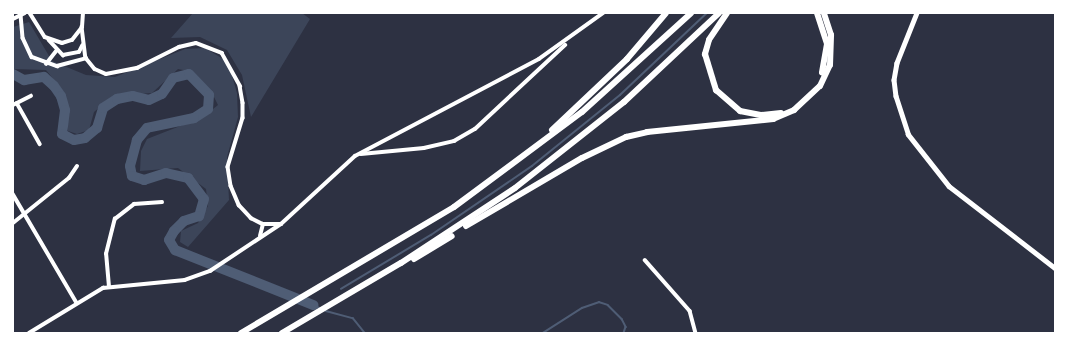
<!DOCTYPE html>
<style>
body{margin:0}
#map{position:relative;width:1068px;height:346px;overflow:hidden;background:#2d3142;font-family:"Asap Condensed",sans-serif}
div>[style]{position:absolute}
.green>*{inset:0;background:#3c4559}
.stream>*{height:1.5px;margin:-0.75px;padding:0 0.75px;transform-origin:0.75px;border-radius:0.75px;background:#4f5d75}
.river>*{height:10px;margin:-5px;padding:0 5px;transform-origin:5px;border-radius:5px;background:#4f5d75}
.minor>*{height:3.5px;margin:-1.75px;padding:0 1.75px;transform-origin:1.75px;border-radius:1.75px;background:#fff}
.tertiary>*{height:4.5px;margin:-2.25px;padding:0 2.25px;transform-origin:2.25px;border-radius:2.25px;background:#fff}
.motorway>*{height:6px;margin:-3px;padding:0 3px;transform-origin:3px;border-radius:3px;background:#fff}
span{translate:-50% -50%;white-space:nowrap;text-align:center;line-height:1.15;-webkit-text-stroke:4px #fff;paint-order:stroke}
.frame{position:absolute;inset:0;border:14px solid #fff;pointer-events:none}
</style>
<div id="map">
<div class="green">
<div style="clip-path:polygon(193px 13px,302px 13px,310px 19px,251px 117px,242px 75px,227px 50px,200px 37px,171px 38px)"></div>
<div style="clip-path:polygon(29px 22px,52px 61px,86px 75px,115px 77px,185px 49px,205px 48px,228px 62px,237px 93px,238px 117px,227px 157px,229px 200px,188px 247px,180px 242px,181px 231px,198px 223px,208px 206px,206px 189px,178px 168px,140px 171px,141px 151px,147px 139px,203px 117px,218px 105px,213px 95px,193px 72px,178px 69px,152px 93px,113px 96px,94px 112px,89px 130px,77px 134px,68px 131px,66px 95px,46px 70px,14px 69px,13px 27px)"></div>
</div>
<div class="stream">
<div style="left:341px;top:289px;width:105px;rotate:-31deg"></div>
<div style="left:431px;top:235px;width:122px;rotate:-34.3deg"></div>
<div style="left:532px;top:166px;width:113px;rotate:-38.9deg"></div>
<div style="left:620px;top:95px;width:120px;rotate:-43.3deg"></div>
<div style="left:313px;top:305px;width:8px;rotate:23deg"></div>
<div style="left:326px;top:311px;width:28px;rotate:15deg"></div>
<div style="left:353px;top:318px;width:19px;rotate:51deg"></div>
<div style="left:543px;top:333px;width:46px;rotate:-32.7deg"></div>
<div style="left:582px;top:308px;width:18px;rotate:-19deg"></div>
<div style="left:599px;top:302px;width:9px;rotate:18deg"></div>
<div style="left:608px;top:305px;width:20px;rotate:45deg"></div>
<div style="left:622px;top:319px;width:9px;rotate:63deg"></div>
<div style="left:626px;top:327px;width:6px;rotate:108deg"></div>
</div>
<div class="river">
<div style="left:13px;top:74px;width:13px;rotate:29deg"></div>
<div style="left:24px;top:80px;width:20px;rotate:-9deg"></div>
<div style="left:44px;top:77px;width:13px;rotate:42deg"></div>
<div style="left:54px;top:86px;width:12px;rotate:55deg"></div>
<div style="left:61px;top:96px;width:15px;rotate:74deg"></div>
<div style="left:65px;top:110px;width:24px;rotate:97deg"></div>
<div style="left:62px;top:134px;width:13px;rotate:27deg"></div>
<div style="left:74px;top:140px;width:11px;rotate:-10deg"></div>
<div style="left:85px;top:138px;width:16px;rotate:-40deg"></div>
<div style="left:97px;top:128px;width:21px;rotate:-73deg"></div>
<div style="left:103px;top:108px;width:17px;rotate:-33deg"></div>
<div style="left:117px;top:99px;width:16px;rotate:-11deg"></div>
<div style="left:133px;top:96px;width:16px;rotate:14deg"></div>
<div style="left:149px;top:100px;width:14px;rotate:-25deg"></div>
<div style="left:162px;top:94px;width:19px;rotate:-55deg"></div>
<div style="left:173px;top:78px;width:16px;rotate:-14deg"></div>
<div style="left:189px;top:74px;width:29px;rotate:46deg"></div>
<div style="left:209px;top:95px;width:14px;rotate:94deg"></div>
<div style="left:208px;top:109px;width:17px;rotate:147deg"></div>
<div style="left:194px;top:118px;width:48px;rotate:168deg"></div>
<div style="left:147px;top:128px;width:16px;rotate:130deg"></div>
<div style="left:137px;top:140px;width:27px;rotate:105deg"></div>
<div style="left:130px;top:166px;width:10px;rotate:79deg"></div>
<div style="left:132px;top:176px;width:13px;rotate:18deg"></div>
<div style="left:144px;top:180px;width:23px;rotate:-18deg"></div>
<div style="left:166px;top:173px;width:23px;rotate:13deg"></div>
<div style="left:188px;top:178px;width:26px;rotate:53deg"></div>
<div style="left:204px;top:199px;width:18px;rotate:106deg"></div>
<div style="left:199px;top:216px;width:16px;rotate:162deg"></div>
<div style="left:184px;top:221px;width:14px;rotate:135deg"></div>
<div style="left:174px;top:231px;width:10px;rotate:119deg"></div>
<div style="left:169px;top:240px;width:12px;rotate:59deg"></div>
<div style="left:175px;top:250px;width:149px;rotate:21.7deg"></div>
</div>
<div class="minor">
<div style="left:30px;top:13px;width:28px;rotate:58deg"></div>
<div style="left:45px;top:37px;width:18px;rotate:19deg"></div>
<div style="left:62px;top:43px;width:10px;rotate:-17deg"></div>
<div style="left:72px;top:40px;width:16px;rotate:-52deg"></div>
<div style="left:82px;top:27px;width:14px;rotate:-86deg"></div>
<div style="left:21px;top:15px;width:23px;rotate:85deg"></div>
<div style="left:23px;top:38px;width:21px;rotate:65deg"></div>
<div style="left:32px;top:57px;width:27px;rotate:20deg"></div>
<div style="left:57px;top:66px;width:30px;rotate:-15deg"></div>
<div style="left:13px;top:19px;width:13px;rotate:-27deg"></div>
<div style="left:82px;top:27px;width:31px;rotate:83deg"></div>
<div style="left:86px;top:58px;width:14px;rotate:51deg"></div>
<div style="left:95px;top:69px;width:12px;rotate:24deg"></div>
<div style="left:106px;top:74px;width:32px;rotate:-11deg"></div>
<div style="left:137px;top:68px;width:47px;rotate:-26.6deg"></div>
<div style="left:179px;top:47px;width:17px;rotate:-13deg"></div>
<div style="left:196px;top:43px;width:28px;rotate:21deg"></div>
<div style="left:222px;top:53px;width:38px;rotate:61deg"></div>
<div style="left:240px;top:86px;width:17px;rotate:80deg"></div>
<div style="left:243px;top:103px;width:15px;rotate:90deg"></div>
<div style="left:243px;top:118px;width:51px;rotate:107deg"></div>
<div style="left:228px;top:167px;width:19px;rotate:81deg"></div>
<div style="left:231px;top:186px;width:21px;rotate:67deg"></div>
<div style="left:239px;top:205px;width:18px;rotate:47deg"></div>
<div style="left:251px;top:218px;width:13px;rotate:27deg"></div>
<div style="left:263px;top:224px;width:18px"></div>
<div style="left:49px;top:40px;width:21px;rotate:47deg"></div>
<div style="left:63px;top:55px;width:16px;rotate:-11deg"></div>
<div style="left:79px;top:52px;width:7px;rotate:-63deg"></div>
<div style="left:46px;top:64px;width:16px;rotate:-52deg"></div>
<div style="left:17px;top:103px;width:47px;rotate:60.7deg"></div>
<div style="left:13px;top:105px;width:20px;rotate:-27deg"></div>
<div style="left:361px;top:154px;width:63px;rotate:-5.4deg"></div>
<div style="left:424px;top:148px;width:31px;rotate:-13deg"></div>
<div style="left:454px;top:141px;width:24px;rotate:-30deg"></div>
<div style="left:475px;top:129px;width:123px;rotate:-43deg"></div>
<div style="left:13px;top:194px;width:126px;rotate:59.6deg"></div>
<div style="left:13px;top:223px;width:72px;rotate:-38.8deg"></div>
<div style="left:69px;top:178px;width:14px;rotate:-56deg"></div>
<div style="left:260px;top:236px;width:12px;rotate:-76deg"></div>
<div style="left:645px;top:260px;width:68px;rotate:48.6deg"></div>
<div style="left:690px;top:311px;width:23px;rotate:75deg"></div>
<div style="left:109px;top:287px;width:33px;rotate:-95deg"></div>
<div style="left:106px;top:254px;width:36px;rotate:-76deg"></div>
<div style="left:115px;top:219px;width:24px;rotate:-38deg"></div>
<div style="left:134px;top:204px;width:28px;rotate:-4deg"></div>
<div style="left:29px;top:333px;width:87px;rotate:-31.3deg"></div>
<div style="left:103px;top:288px;width:82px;rotate:-5.6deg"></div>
<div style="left:185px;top:280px;width:27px;rotate:-20deg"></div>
<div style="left:210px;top:271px;width:85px;rotate:-33.5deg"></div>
<div style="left:281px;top:224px;width:100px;rotate:-42.6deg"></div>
<div style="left:355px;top:156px;width:208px;rotate:-27.8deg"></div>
<div style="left:539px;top:59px;width:79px;rotate:-35.7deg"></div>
</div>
<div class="tertiary">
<div style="left:917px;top:13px;width:54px;rotate:111.8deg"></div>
<div style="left:897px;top:63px;width:17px;rotate:100deg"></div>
<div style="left:894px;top:80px;width:16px;rotate:83deg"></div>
<div style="left:896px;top:96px;width:40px;rotate:72deg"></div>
<div style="left:908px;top:134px;width:66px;rotate:51.7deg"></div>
<div style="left:949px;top:186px;width:134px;rotate:37.7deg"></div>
</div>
<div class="motorway">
<div style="left:727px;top:13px;width:32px;rotate:124deg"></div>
<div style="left:709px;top:40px;width:15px;rotate:106deg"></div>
<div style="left:705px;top:54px;width:38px;rotate:73deg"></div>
<div style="left:716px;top:90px;width:32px;rotate:41deg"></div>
<div style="left:740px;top:111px;width:21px;rotate:11deg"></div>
<div style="left:761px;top:115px;width:20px;rotate:-6deg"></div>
<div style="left:817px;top:13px;width:33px;rotate:72deg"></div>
<div style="left:827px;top:44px;width:29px;rotate:100deg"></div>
<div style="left:552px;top:130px;width:103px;rotate:-43.4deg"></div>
<div style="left:627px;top:59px;width:60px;rotate:-49.7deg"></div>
<div style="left:466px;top:226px;width:134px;rotate:-30.4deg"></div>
<div style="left:582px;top:158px;width:49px;rotate:-25.5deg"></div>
<div style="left:626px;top:137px;width:22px;rotate:-13deg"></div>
<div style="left:647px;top:132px;width:127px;rotate:-5.9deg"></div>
<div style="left:773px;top:119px;width:23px;rotate:-23deg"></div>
<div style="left:794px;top:110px;width:35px;rotate:-43deg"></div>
<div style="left:820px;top:86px;width:23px;rotate:-65deg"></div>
<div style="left:830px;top:65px;width:30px;rotate:-88deg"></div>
<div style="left:831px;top:35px;width:23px;rotate:-108deg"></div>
<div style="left:414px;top:259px;width:44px;rotate:-31.2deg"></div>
<div style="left:241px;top:333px;width:247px;rotate:-30.6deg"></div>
<div style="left:454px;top:207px;width:159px;rotate:-36.6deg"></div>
<div style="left:582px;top:112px;width:147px;rotate:-42.2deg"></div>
<div style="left:282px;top:333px;width:138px;rotate:-30.5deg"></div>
<div style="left:401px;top:263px;width:136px;rotate:-33.3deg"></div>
<div style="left:515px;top:188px;width:139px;rotate:-38.3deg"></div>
<div style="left:624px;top:102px;width:130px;rotate:-43.1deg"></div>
</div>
<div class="frame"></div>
</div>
